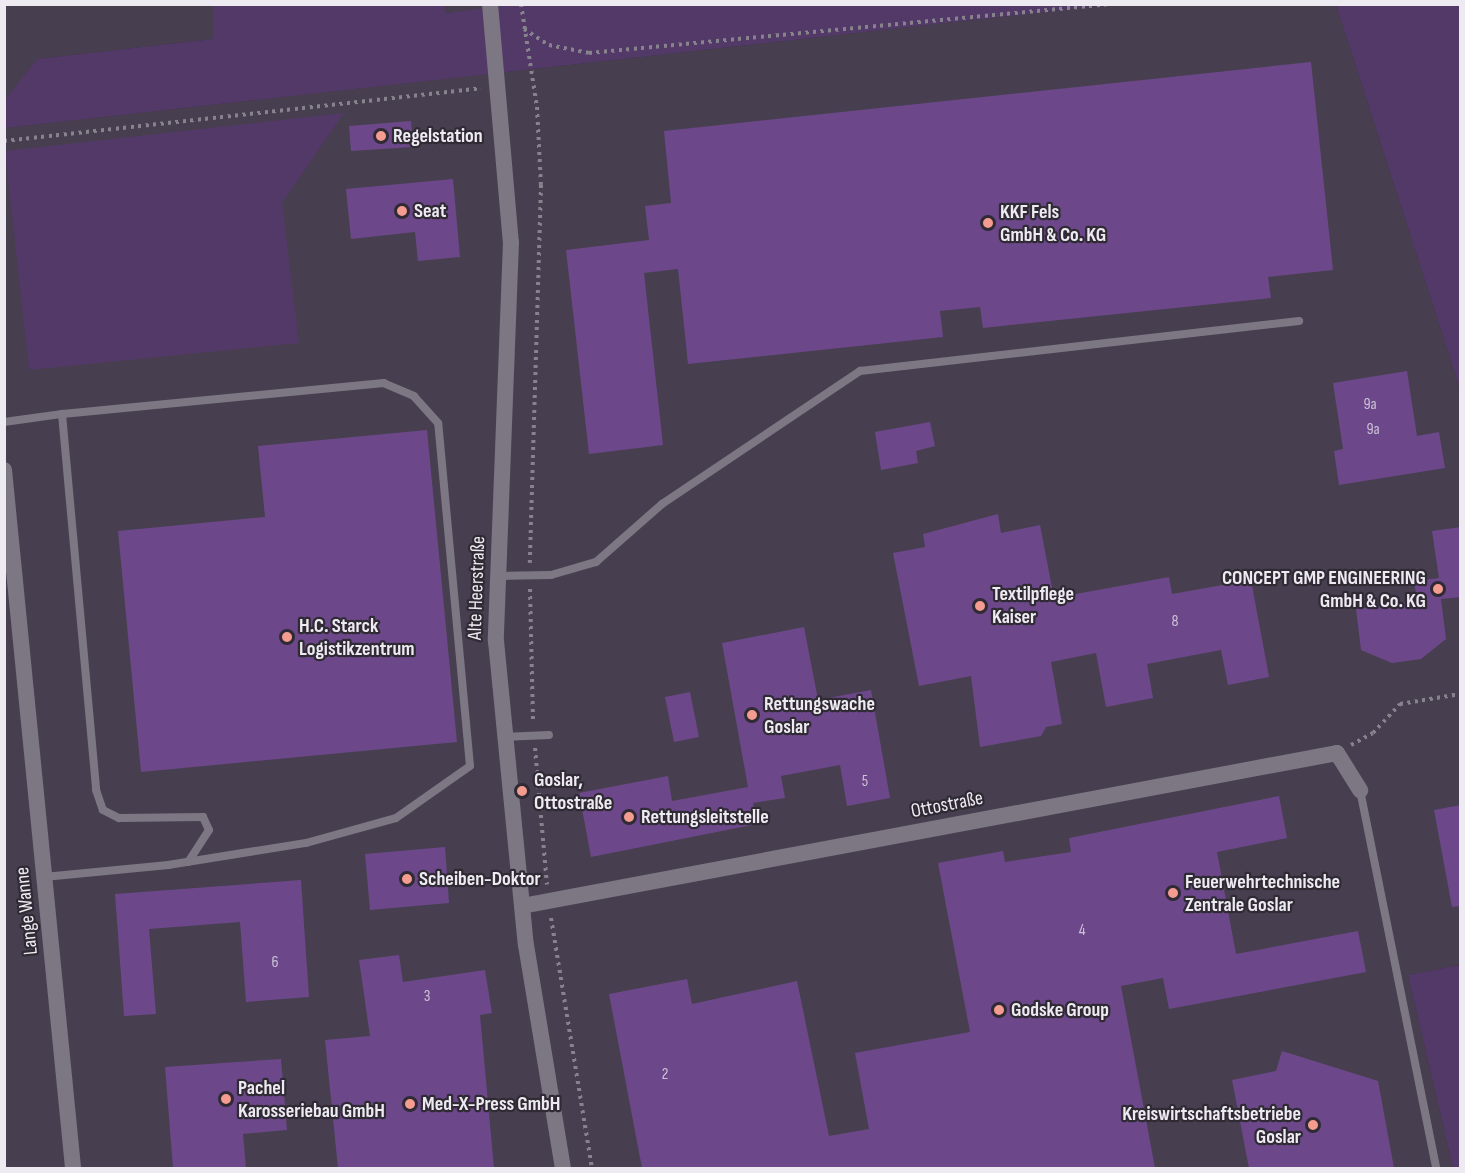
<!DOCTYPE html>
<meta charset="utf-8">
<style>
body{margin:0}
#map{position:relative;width:1465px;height:1173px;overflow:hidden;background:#39343f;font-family:"Sofia Sans Condensed",sans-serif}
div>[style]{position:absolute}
.built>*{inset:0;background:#473f4f}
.green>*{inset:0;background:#523967}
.building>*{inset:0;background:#6c488a}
.path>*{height:4px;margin-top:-2px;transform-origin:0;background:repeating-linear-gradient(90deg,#87838c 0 3px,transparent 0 7.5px)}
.lane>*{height:8px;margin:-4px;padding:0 4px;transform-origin:4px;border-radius:4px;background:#7d7784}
.street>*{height:16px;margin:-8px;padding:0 8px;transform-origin:8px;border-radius:8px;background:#7d7784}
.dots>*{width:16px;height:16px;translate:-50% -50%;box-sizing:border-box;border:3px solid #2f2a34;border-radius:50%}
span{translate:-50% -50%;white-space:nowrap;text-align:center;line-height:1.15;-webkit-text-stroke:4.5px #2f2a34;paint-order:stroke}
.number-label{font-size:16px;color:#cdc2d7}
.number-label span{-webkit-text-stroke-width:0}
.poi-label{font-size:20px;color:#edeaf1;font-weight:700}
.left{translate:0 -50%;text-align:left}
.right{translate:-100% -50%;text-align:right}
.street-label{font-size:20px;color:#edeaf1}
.frame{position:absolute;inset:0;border:6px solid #edeaf1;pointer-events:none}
</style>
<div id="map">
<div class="built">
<div style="clip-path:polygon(444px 4px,519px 5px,446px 13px)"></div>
<div style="clip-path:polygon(5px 5px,213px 5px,213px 39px,37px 59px,5px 101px)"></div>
<div style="clip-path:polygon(1107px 5px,1336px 5px,1460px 389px,1460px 965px,1408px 975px,1453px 1168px,5px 1168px,4px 128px)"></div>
</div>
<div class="green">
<div style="clip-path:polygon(444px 4px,446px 13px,519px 4px,1107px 5px,5px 128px,4px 101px,37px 59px,213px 39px,213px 5px)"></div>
<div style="clip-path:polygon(1336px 5px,1460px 5px,1460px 389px)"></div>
<div style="clip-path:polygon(344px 113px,282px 203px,299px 343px,29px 370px,5px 151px)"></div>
<div style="clip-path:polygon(1460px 965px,1460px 1168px,1453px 1168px,1408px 975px)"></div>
</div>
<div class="building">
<div style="clip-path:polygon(1311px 62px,1333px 270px,1268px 277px,1271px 298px,983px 328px,980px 307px,940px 311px,943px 337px,688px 364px,678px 269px,644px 273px,663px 445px,589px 454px,566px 250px,649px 240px,645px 206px,671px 203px,664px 131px)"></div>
<div style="clip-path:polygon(411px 121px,413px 147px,351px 151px,349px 126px)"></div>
<div style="clip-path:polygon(453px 179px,460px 257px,418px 261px,415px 232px,351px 239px,346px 189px)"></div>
<div style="clip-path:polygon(1407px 371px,1417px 436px,1439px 432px,1445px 468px,1339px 485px,1334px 451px,1343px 449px,1333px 383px)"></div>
<div style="clip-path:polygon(930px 422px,935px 446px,916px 451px,918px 463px,881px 470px,875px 432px)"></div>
<div style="clip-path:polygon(427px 430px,457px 742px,141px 772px,118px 531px,265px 517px,258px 446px)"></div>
<div style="clip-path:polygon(998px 514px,1001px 533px,1040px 525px,1054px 598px,1169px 577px,1172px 594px,1251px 580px,1269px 677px,1228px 685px,1221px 650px,1147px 664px,1153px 698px,1106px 707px,1096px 653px,1051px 662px,1062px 724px,1046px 727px,1041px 736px,980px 747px,971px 676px,919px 686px,893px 553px,925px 547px,923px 534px)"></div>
<div style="clip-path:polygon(1461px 527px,1461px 597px,1441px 599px,1446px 639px,1421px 659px,1392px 663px,1361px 650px,1356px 609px,1417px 601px,1414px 581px,1439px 578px,1432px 531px)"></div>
<div style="clip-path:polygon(804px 627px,818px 700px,871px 690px,890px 798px,847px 806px,840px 765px,781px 776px,785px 798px,753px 803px,757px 824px,591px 857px,579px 793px,668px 776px,672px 801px,748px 787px,722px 643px)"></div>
<div style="clip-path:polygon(690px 692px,699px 737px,674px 742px,665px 697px)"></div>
<div style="clip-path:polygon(1279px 796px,1287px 838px,1217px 852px,1236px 954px,1358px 931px,1366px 972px,1169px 1009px,1163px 978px,1121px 986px,1155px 1168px,642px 1168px,609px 994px,687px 979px,692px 1004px,797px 981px,829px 1136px,869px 1129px,855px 1053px,970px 1032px,938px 863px,1003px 851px,1005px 862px,1071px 852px,1069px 838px)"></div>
<div style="clip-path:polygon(1461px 805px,1461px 906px,1452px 907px,1434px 810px)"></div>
<div style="clip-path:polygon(445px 847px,449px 903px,370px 910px,365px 854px)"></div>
<div style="clip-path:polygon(301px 880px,309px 997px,246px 1002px,240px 922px,149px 929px,156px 1014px,124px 1016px,115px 894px)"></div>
<div style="clip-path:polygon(399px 955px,403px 982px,485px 970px,492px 1013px,480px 1015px,494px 1168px,338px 1168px,325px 1040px,370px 1036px,359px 960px)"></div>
<div style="clip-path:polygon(1282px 1051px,1378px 1081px,1394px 1168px,1249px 1168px,1232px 1080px,1276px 1071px)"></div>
<div style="clip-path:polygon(281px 1059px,287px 1130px,243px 1134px,246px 1168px,173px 1168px,165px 1067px)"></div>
</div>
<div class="path">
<div style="left:521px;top:4px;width:104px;rotate:81.2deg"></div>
<div style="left:537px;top:107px;width:78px;rotate:87.1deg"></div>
<div style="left:541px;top:185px;width:378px;rotate:91.7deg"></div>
<div style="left:524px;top:29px;width:30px;rotate:33deg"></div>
<div style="left:549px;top:45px;width:41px;rotate:11.3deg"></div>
<div style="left:589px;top:53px;width:524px;rotate:-5.36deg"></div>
<div style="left:4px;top:141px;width:480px;rotate:-6.3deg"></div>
<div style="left:530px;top:589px;width:133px;rotate:88.7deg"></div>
<div style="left:1351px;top:745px;width:25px;rotate:-29deg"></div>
<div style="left:1373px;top:733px;width:40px;rotate:-47deg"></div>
<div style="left:1400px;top:704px;width:61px;rotate:-9.5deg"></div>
<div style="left:535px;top:748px;width:137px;rotate:85deg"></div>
<div style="left:551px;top:918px;width:253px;rotate:80.7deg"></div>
</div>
<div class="lane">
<div style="left:4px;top:422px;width:59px;rotate:-7.9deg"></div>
<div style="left:62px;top:414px;width:378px;rotate:84.8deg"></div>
<div style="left:96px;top:790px;width:21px;rotate:71deg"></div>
<div style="left:103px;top:810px;width:18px;rotate:27deg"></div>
<div style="left:119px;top:818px;width:84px;rotate:-0.7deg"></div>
<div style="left:203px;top:817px;width:14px;rotate:65deg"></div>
<div style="left:209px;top:830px;width:38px;rotate:123deg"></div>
<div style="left:498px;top:576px;width:53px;rotate:-1.1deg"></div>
<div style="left:551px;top:575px;width:47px;rotate:-16.1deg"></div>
<div style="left:596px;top:562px;width:88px;rotate:-41.3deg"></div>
<div style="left:662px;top:504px;width:239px;rotate:-33.9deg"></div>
<div style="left:860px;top:371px;width:442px;rotate:-6.5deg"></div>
<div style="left:504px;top:737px;width:45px;rotate:-2.5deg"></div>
<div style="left:1360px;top:790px;width:386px;rotate:78.6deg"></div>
<div style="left:44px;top:877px;width:125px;rotate:-5.5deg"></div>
<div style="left:168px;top:865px;width:140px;rotate:-9.1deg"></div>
<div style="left:306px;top:843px;width:93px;rotate:-15.5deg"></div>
<div style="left:396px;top:818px;width:90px;rotate:-35.1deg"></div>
<div style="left:470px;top:766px;width:344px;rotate:-95.3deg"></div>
<div style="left:438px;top:423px;width:36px;rotate:-132deg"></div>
<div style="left:414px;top:396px;width:33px;rotate:-157deg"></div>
<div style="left:384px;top:383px;width:323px;rotate:174.5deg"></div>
</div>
<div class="street">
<div style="left:490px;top:4px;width:239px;rotate:85deg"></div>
<div style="left:511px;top:242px;width:399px;rotate:92.2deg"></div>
<div style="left:496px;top:641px;width:305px;rotate:84.4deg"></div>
<div style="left:526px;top:945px;width:226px;rotate:80.6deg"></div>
<div style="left:4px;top:470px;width:701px;rotate:84.35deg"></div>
<div style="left:522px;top:906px;width:829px;rotate:-10.63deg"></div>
<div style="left:1337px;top:753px;width:44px;rotate:58.1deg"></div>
</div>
<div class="dots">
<div style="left:381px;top:136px;background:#f59c91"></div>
<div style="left:402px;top:211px;background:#f59c91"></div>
<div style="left:988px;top:223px;background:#f59c91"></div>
<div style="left:1438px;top:589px;background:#f59c91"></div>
<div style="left:980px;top:606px;background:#f59c91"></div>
<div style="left:287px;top:637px;background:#f59c91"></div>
<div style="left:752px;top:715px;background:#f59c91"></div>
<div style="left:522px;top:791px;background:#f59c91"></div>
<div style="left:629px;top:817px;background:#f59c91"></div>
<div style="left:407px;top:879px;background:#f59c91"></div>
<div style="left:1173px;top:893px;background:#f59c91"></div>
<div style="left:999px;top:1010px;background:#f59c91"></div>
<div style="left:226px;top:1099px;background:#f59c91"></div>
<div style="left:410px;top:1104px;background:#f59c91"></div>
<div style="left:1313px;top:1125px;background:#f59c91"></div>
</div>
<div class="number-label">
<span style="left:1370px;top:405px">9a</span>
<span style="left:1373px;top:430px">9a</span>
<span style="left:1175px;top:622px">8</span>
<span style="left:865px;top:782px">5</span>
<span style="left:1082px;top:931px">4</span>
<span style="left:275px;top:963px">6</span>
<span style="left:427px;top:997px">3</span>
<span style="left:665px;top:1075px">2</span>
</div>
<div class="poi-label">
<span class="left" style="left:393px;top:136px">Regelstation</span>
<span class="left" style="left:414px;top:211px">Seat</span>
<span class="left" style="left:1000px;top:224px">KKF Fels<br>GmbH &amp; Co. KG</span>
<span class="right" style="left:1426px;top:590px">CONCEPT GMP ENGINEERING<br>GmbH &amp; Co. KG</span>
<span class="left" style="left:992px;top:606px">Textilpflege<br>Kaiser</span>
<span class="left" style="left:299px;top:638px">H.C. Starck<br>Logistikzentrum</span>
<span class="left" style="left:764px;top:716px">Rettungswache<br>Goslar</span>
<span class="left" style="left:534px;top:792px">Goslar,<br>Ottostraße</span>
<span class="left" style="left:641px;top:817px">Rettungsleitstelle</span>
<span class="left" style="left:419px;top:879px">Scheiben-Doktor</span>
<span class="left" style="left:1185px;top:894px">Feuerwehrtechnische<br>Zentrale Goslar</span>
<span class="left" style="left:1011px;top:1010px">Godske Group</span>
<span class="left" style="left:238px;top:1100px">Pachel<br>Karosseriebau GmbH</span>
<span class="left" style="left:422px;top:1104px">Med-X-Press GmbH</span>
<span class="right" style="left:1301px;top:1126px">Kreiswirtschaftsbetriebe<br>Goslar</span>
</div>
<div class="street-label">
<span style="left:477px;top:588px;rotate:-88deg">Alte Heerstraße</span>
<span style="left:947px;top:805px;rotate:-11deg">Ottostraße</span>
<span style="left:27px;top:911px;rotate:-96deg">Lange Wanne</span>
</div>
<div class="frame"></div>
</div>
